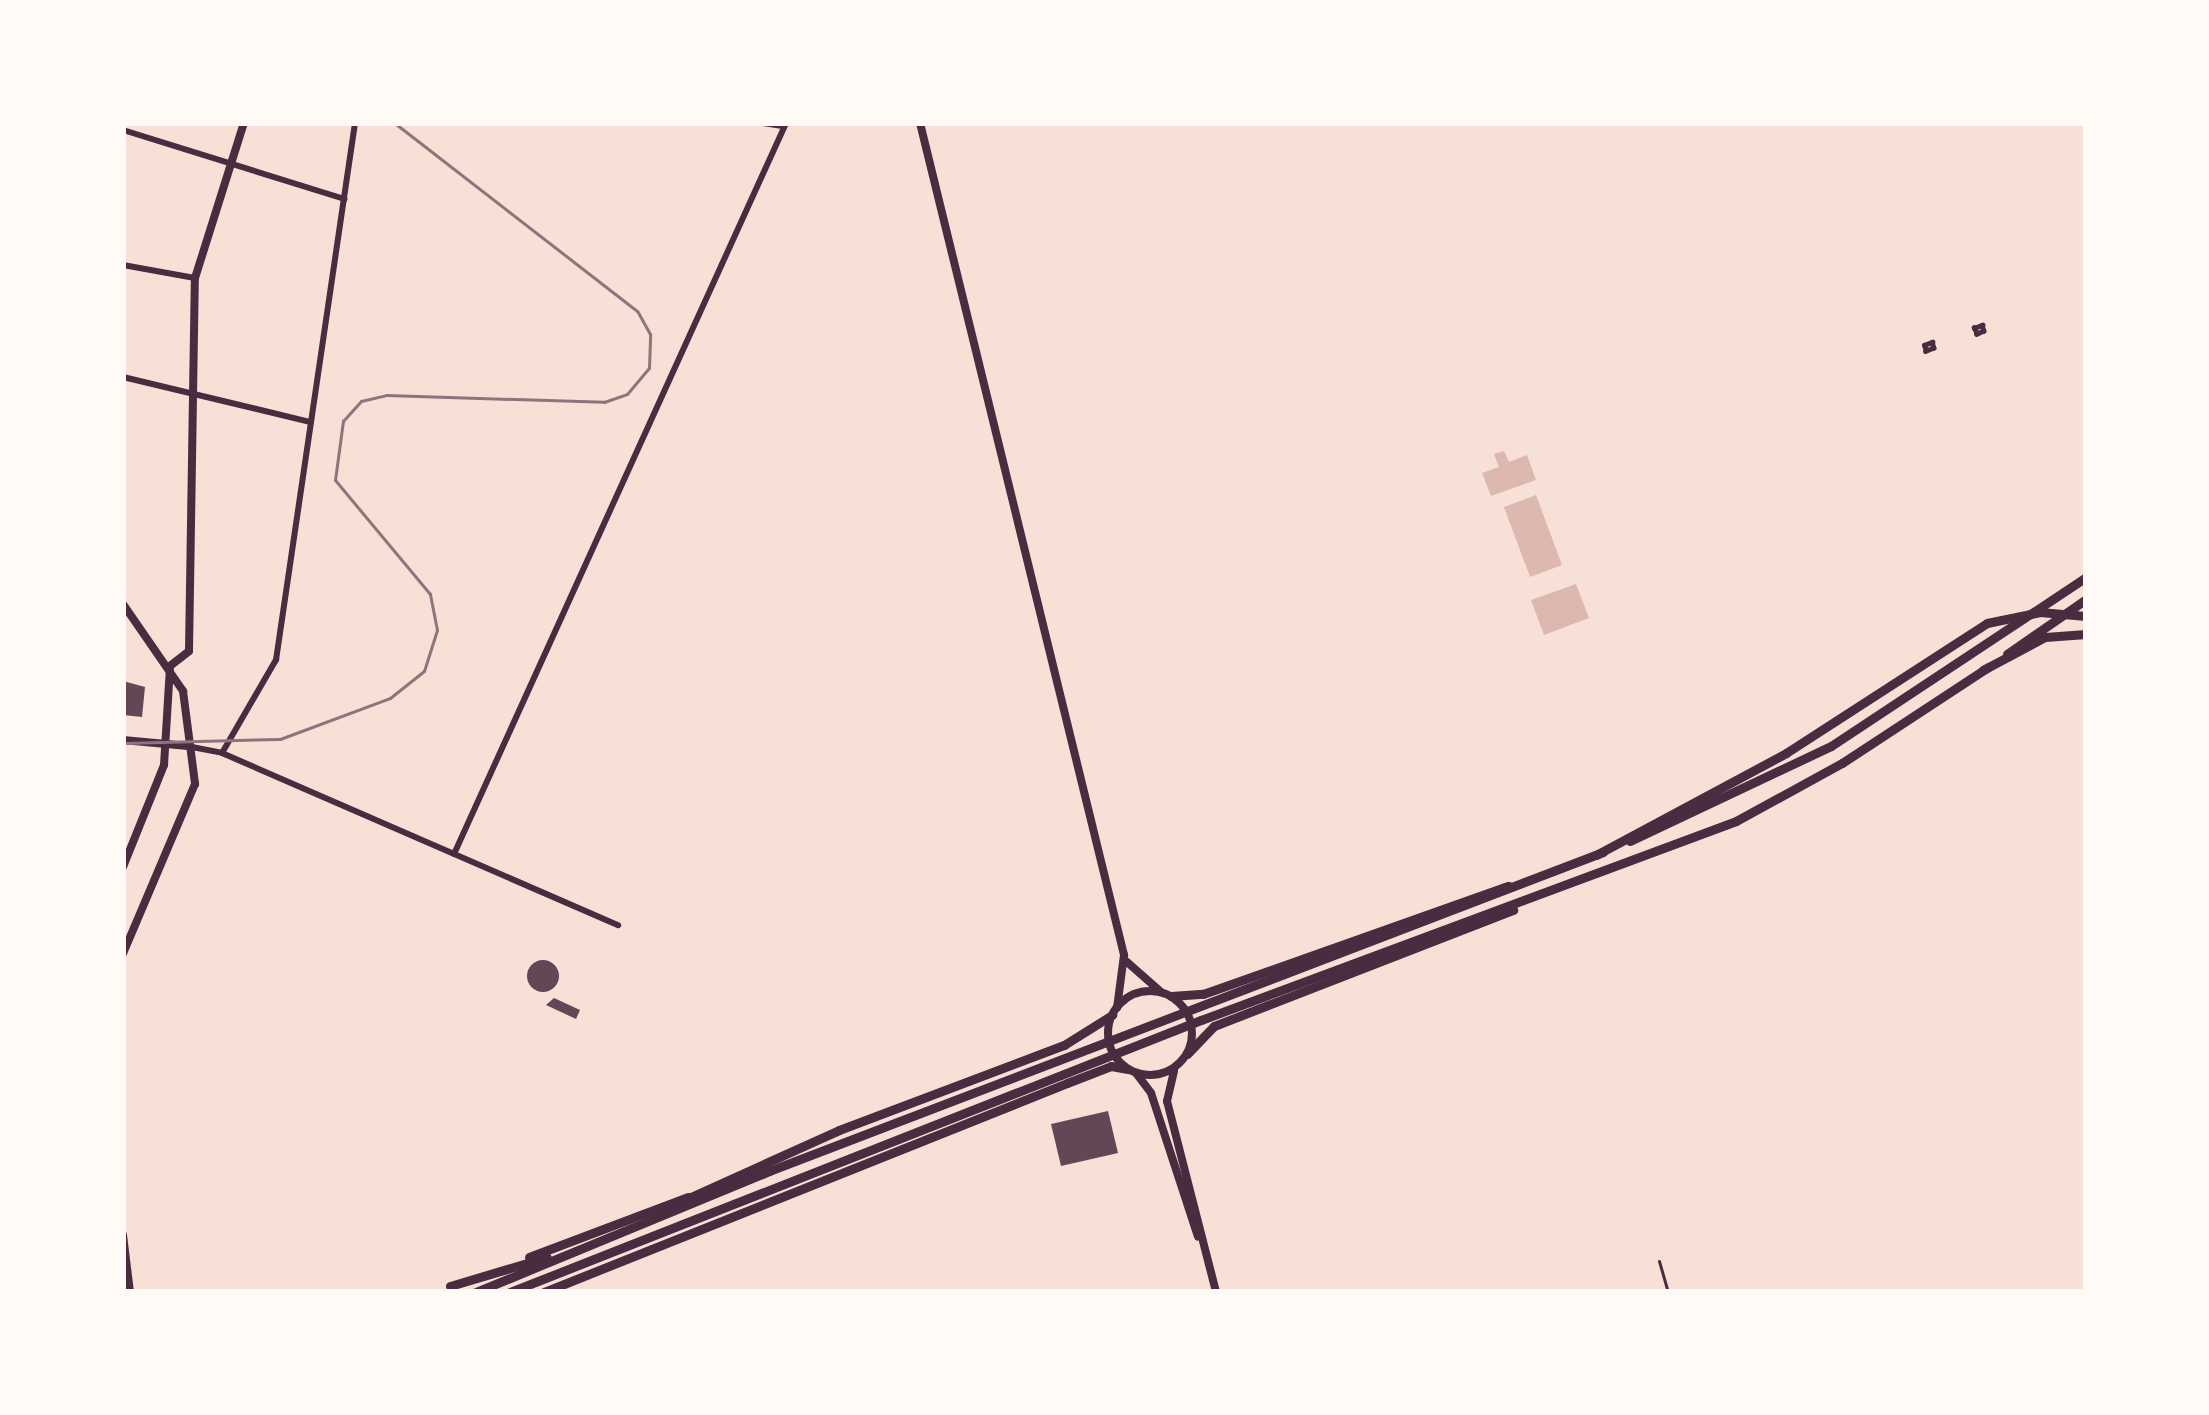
<!DOCTYPE html>
<style>
body{margin:0}
#map{position:relative;width:2209px;height:1415px;overflow:hidden;background:#f7e1d7;font-family:Raleway,sans-serif}
div>[style]{position:absolute}
.water>*{inset:0;background:#dcb8b0}
.building>*{inset:0;background:#644757}
.round{border-radius:50%}
.path>*{height:3px;margin:-1.5px;padding:0 1.5px;transform-origin:1.5px;border-radius:1.5px;background:#4a2c40}
.pedestrian>*{height:4.5px;margin:-2.25px;padding:0 2.25px;transform-origin:2.25px;border-radius:2.25px;background:#4a2c40}
.minor>*{height:6px;margin:-3px;padding:0 3px;transform-origin:3px;border-radius:3px;background:#4a2c40}
.tertiary>*{height:8px;margin:-4px;padding:0 4px;transform-origin:4px;border-radius:4px;background:#4a2c40}
.secondary>*{height:8px;margin:-4px;padding:0 4px;transform-origin:4px;border-radius:4px;background:#4a2c40}
.secondary>.ring{margin:-4px;padding:0;box-sizing:content-box;background:none;border:8px solid #4a2c40;border-radius:50%}
.primary>*{height:9px;margin:-4.5px;padding:0 4.5px;transform-origin:4.5px;border-radius:4.5px;background:#4a2c40}
.trunk>*{height:9px;margin:-4.5px;padding:0 4.5px;transform-origin:4.5px;border-radius:4.5px;background:#4a2c40}
.tram>*{height:3px;margin:-1.5px;padding:0 1.5px;transform-origin:1.5px;border-radius:1.5px;background:#8f747c}
span{translate:-50% -50%;white-space:nowrap;text-align:center;line-height:1.15;-webkit-text-stroke:12px #fffaf5;paint-order:stroke}
.frame{position:absolute;inset:0;border:126px solid #fffaf5;pointer-events:none}
</style>
<div id="map">
<div class="water">
<div style="clip-path:polygon(1504px 451px,1509px 462px,1527px 455px,1536px 480px,1491px 496px,1482px 473px,1499px 467px,1494px 454px)"></div>
<div style="clip-path:polygon(1536px 495px,1562px 565px,1530px 577px,1504px 507px)"></div>
<div style="clip-path:polygon(1576px 584px,1589px 618px,1544px 635px,1531px 600px)"></div>
</div>
<div class="building">
<div style="clip-path:polygon(123px 681px,145px 687px,142px 717px,123px 715px)"></div>
<div class="round" style="left:527px;top:960px;width:32px;height:32px"></div>
<div style="clip-path:polygon(554px 998px,580px 1010px,576px 1019px,546px 1005px)"></div>
<div style="clip-path:polygon(1108px 1111px,1118px 1153px,1061px 1166px,1051px 1124px)"></div>
</div>
<div class="path">
<div style="left:1659px;top:1261px;width:32px;rotate:74deg"></div>
</div>
<div class="pedestrian">
<div style="left:1982px;top:325px;width:6px;rotate:72deg"></div>
<div style="left:1984px;top:331px;width:8px;rotate:157deg"></div>
<div style="left:1977px;top:334px;width:7px;rotate:-117deg"></div>
<div style="left:1974px;top:328px;width:9px;rotate:-21deg"></div>
<div style="left:1932px;top:342px;width:6px;rotate:72deg"></div>
<div style="left:1934px;top:348px;width:9px;rotate:159deg"></div>
<div style="left:1926px;top:351px;width:6px;rotate:-108deg"></div>
<div style="left:1924px;top:345px;width:9px;rotate:-21deg"></div>
</div>
<div class="minor">
<div style="left:763px;top:123px;width:20px;rotate:9deg"></div>
<div style="left:123px;top:130px;width:232px;rotate:17.3deg"></div>
<div style="left:123px;top:265px;width:73px;rotate:10.2deg"></div>
<div style="left:123px;top:377px;width:193px;rotate:13.5deg"></div>
<div style="left:192px;top:747px;width:31px;rotate:11deg"></div>
<div style="left:222px;top:753px;width:432px;rotate:23.5deg"></div>
<div style="left:222px;top:753px;width:108px;rotate:-59.9deg"></div>
<div style="left:276px;top:660px;width:543px;rotate:-81.63deg"></div>
<div style="left:454px;top:854px;width:803px;rotate:-65.57deg"></div>
</div>
<div class="tertiary">
<div style="left:920px;top:123px;width:857px;rotate:76.22deg"></div>
<div style="left:1124px;top:955px;width:53px;rotate:97.5deg"></div>
<div style="left:123px;top:604px;width:106px;rotate:55.4deg"></div>
<div style="left:183px;top:691px;width:94px;rotate:82.6deg"></div>
<div style="left:195px;top:784px;width:185px;rotate:113deg"></div>
<div style="left:170px;top:666px;width:24px;rotate:-38deg"></div>
<div style="left:189px;top:651px;width:373px;rotate:-89.1deg"></div>
<div style="left:195px;top:278px;width:163px;rotate:-72.5deg"></div>
<div style="left:123px;top:740px;width:65px;rotate:5.3deg"></div>
<div style="left:123px;top:867px;width:110px;rotate:-68.1deg"></div>
<div style="left:164px;top:765px;width:98px;rotate:-86.5deg"></div>
<div style="left:1127px;top:962px;width:45px;rotate:41.4deg"></div>
<div style="left:123px;top:1235px;width:57px;rotate:83deg"></div>
</div>
<div class="secondary">
<div class="ring" style="left:1108px;top:991px;width:76px;height:76px"></div>
<div style="left:1174px;top:1071px;width:31px;rotate:103deg"></div>
<div style="left:1167px;top:1101px;width:197px;rotate:75.6deg"></div>
<div style="left:1136px;top:1073px;width:25px;rotate:53deg"></div>
<div style="left:1151px;top:1093px;width:151px;rotate:71.9deg"></div>
</div>
<div class="primary">
<div style="left:2007px;top:654px;width:96px;rotate:-34.8deg"></div>
<div style="left:1630px;top:841px;width:222px;rotate:-25.3deg"></div>
<div style="left:1831px;top:746px;width:306px;rotate:-33.5deg"></div>
<div style="left:1171px;top:996px;width:32px;rotate:-4deg"></div>
<div style="left:1203px;top:994px;width:324px;rotate:-19.5deg"></div>
<div style="left:1187px;top:1054px;width:39px;rotate:-46deg"></div>
<div style="left:1214px;top:1026px;width:321px;rotate:-21.2deg"></div>
<div style="left:684px;top:1200px;width:170px;rotate:-24.3deg"></div>
<div style="left:839px;top:1130px;width:241px;rotate:-20.7deg"></div>
<div style="left:1064px;top:1045px;width:57px;rotate:-32deg"></div>
<div style="left:529px;top:1257px;width:170px;rotate:-20.7deg"></div>
<div style="left:450px;top:1286px;width:101px;rotate:-16.6deg"></div>
<div style="left:476px;top:1292px;width:317px;rotate:-22.4deg"></div>
<div style="left:769px;top:1171px;width:893px;rotate:-20.93deg"></div>
<div style="left:510px;top:1292px;width:743px;rotate:-21.49deg"></div>
<div style="left:1201px;top:1020px;width:571px;rotate:-20.4deg"></div>
<div style="left:1736px;top:821px;width:121px;rotate:-28.7deg"></div>
<div style="left:1842px;top:763px;width:175px;rotate:-33.3deg"></div>
<div style="left:544px;top:1292px;width:563px;rotate:-21.78deg"></div>
<div style="left:1067px;top:1083px;width:47px;rotate:-21.1deg"></div>
<div style="left:1111px;top:1066px;width:17px;rotate:10deg"></div>
</div>
<div class="trunk">
<div style="left:1983px;top:670px;width:70px;rotate:-28deg"></div>
<div style="left:2045px;top:637px;width:41px;rotate:-4.2deg"></div>
<div style="left:1596px;top:855px;width:216px;rotate:-28.2deg"></div>
<div style="left:1786px;top:753px;width:239px;rotate:-32.9deg"></div>
<div style="left:1987px;top:623px;width:54px;rotate:-11.7deg"></div>
<div style="left:2040px;top:612px;width:46px;rotate:5deg"></div>
</div>
<div class="tram">
<div style="left:123px;top:743px;width:157px;rotate:-1.5deg"></div>
<div style="left:280px;top:739px;width:117px;rotate:-20.4deg"></div>
<div style="left:390px;top:698px;width:43px;rotate:-38.5deg"></div>
<div style="left:424px;top:671px;width:43px;rotate:-72.4deg"></div>
<div style="left:437px;top:630px;width:37px;rotate:-101deg"></div>
<div style="left:430px;top:594px;width:148px;rotate:-129.8deg"></div>
<div style="left:335px;top:480px;width:60px;rotate:-82.3deg"></div>
<div style="left:343px;top:421px;width:27px;rotate:-48deg"></div>
<div style="left:361px;top:401px;width:26px;rotate:-13deg"></div>
<div style="left:386px;top:395px;width:218px;rotate:1.8deg"></div>
<div style="left:604px;top:402px;width:24px;rotate:-19deg"></div>
<div style="left:627px;top:394px;width:34px;rotate:-50deg"></div>
<div style="left:649px;top:368px;width:34px;rotate:-88deg"></div>
<div style="left:650px;top:334px;width:26px;rotate:-119deg"></div>
<div style="left:637px;top:311px;width:306px;rotate:-142.2deg"></div>
</div>
<div class="frame"></div>
</div>
